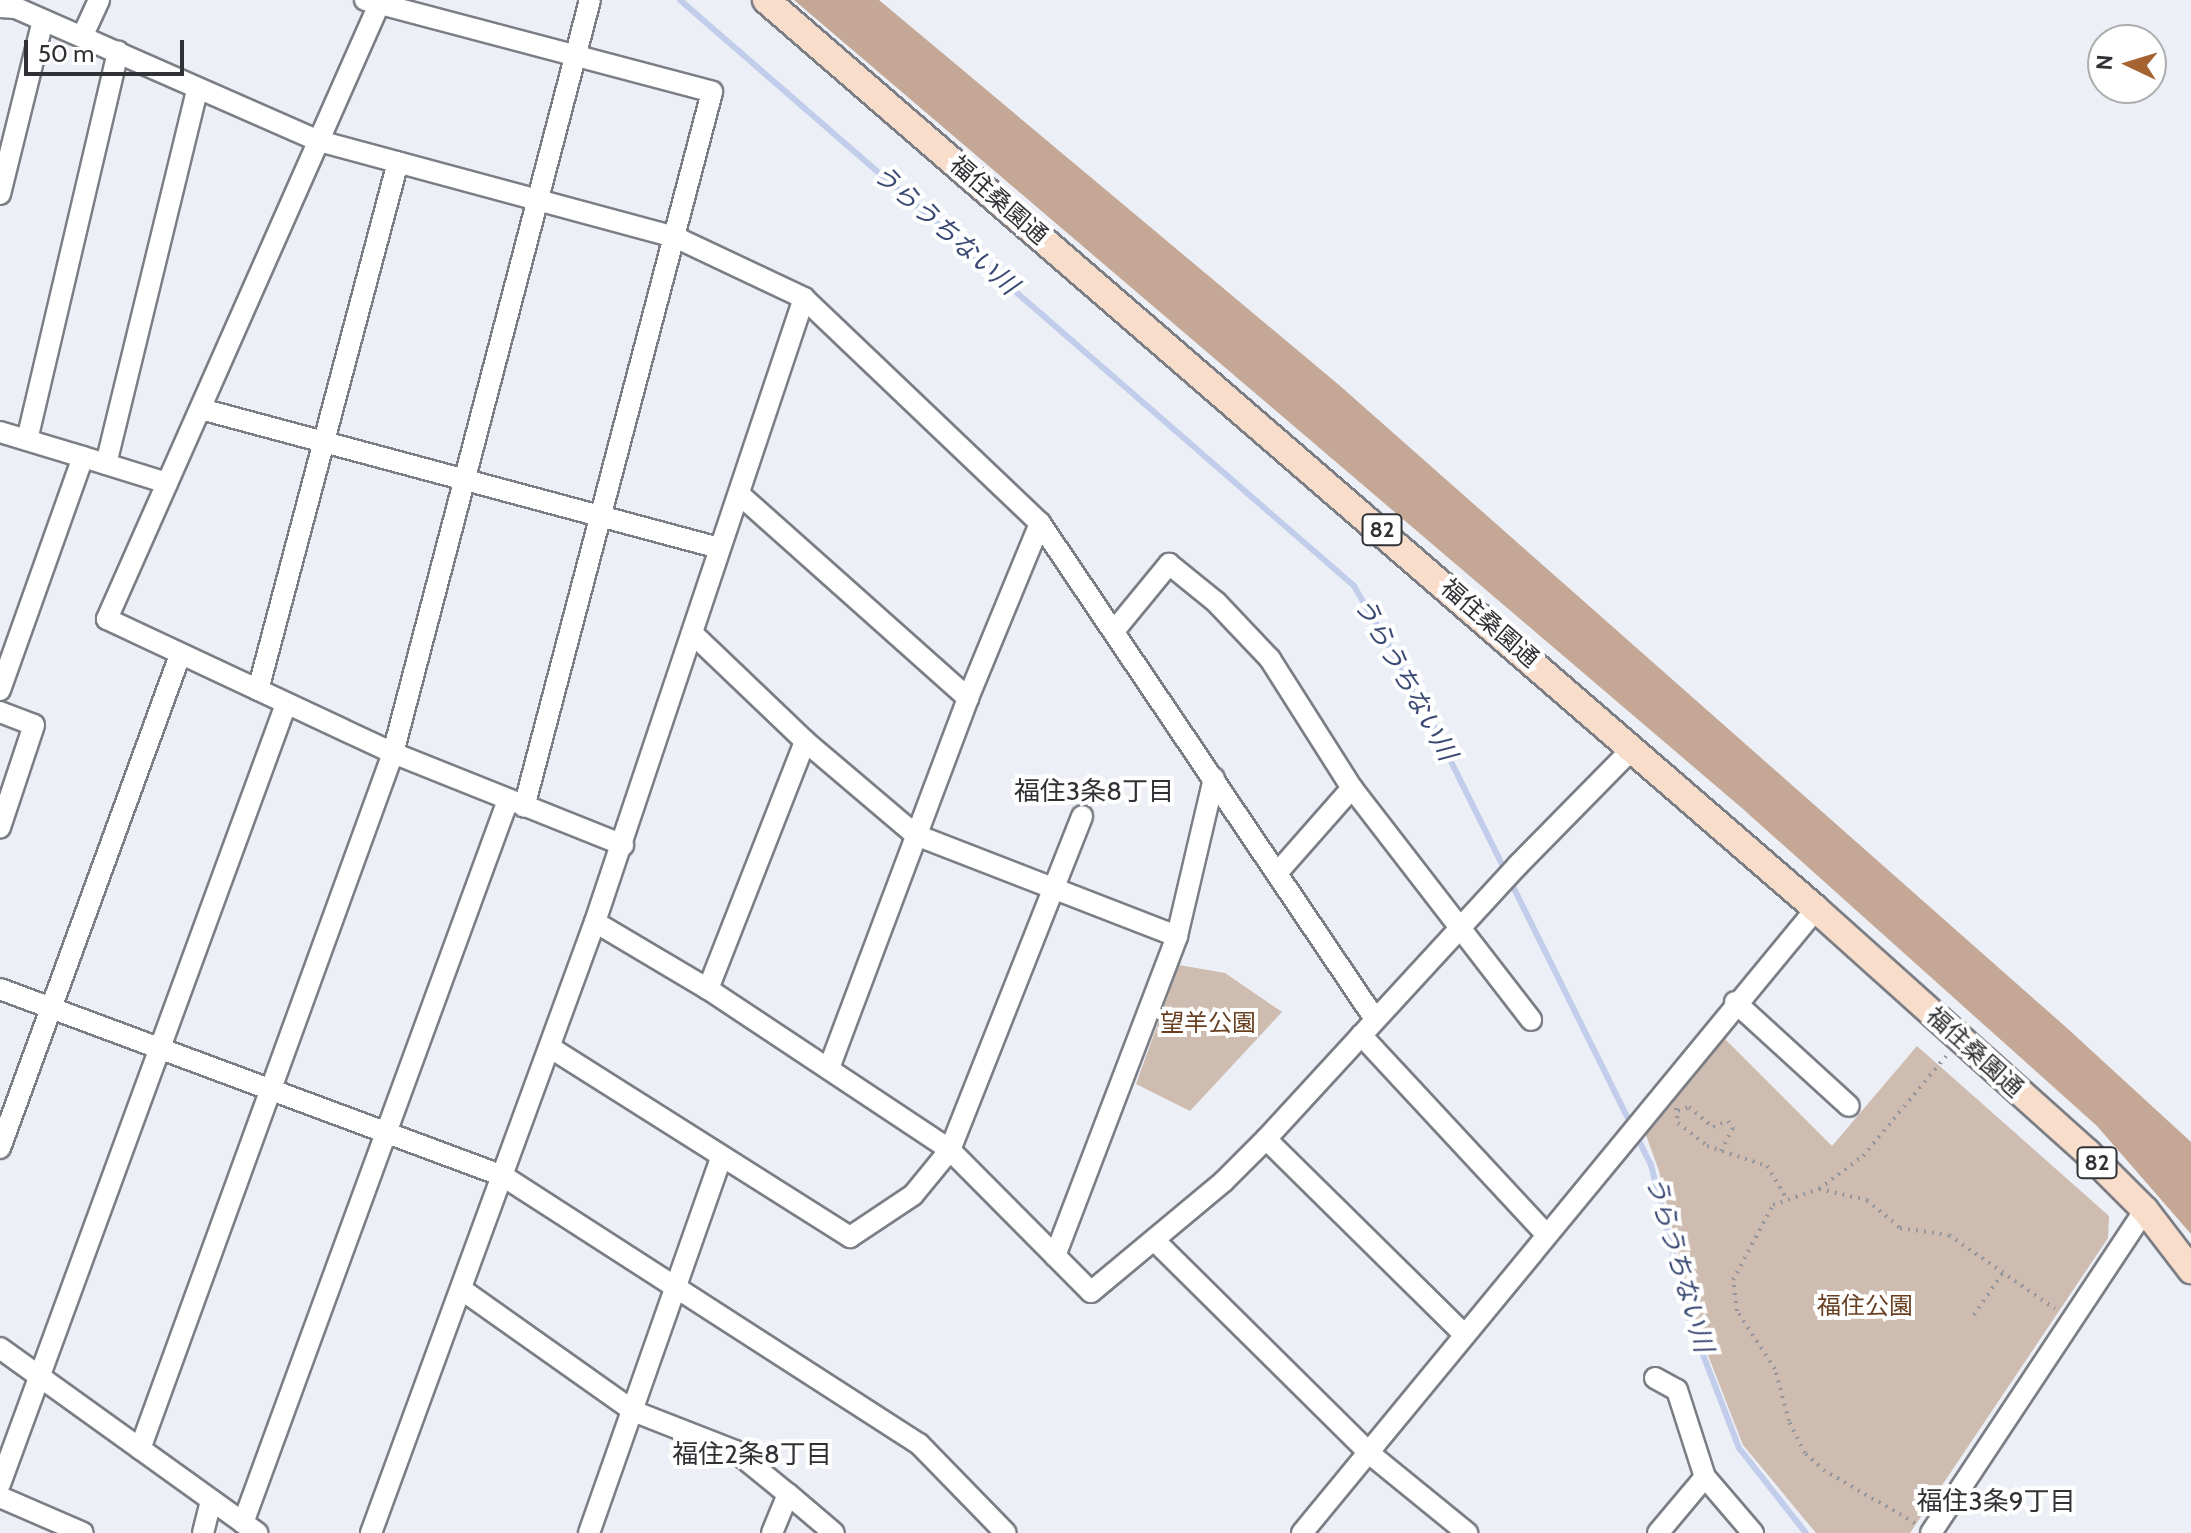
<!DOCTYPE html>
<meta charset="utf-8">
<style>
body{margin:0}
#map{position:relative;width:2191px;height:1533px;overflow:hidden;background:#eceff6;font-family:Cabin,"Noto Sans JP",sans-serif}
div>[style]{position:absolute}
.green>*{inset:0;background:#cebcb0}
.forest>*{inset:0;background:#c4a794}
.stream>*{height:6px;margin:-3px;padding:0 3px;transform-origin:3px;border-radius:3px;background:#c1cdea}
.path>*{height:4px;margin-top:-2px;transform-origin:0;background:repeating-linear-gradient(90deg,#94969b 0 2px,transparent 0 8px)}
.roads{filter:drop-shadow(2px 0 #7b7e85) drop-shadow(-2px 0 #7b7e85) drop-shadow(0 2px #7b7e85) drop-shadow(0 -2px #7b7e85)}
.minor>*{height:20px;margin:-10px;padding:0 10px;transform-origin:10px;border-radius:10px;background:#fff}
.major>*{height:26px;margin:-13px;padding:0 13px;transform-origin:13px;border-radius:13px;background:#f8ddcb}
span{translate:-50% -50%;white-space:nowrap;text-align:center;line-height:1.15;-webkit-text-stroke:8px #fff;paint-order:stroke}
.shield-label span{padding:2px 6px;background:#fff;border:2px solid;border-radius:6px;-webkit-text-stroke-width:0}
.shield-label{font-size:22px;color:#303134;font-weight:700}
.street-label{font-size:24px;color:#303134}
.park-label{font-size:24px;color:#6a4022}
.water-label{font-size:26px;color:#3b4a74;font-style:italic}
.neighbourhood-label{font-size:26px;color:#303134}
.north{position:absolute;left:2087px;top:24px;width:80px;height:80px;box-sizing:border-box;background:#fff;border:2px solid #acadae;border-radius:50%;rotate:274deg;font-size:22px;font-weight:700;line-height:32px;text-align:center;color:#303134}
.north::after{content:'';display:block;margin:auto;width:28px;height:36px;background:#a66332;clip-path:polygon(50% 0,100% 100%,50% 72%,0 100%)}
.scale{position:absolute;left:24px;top:40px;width:160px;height:36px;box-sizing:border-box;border:4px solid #303134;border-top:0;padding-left:10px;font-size:24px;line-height:28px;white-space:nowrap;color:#303134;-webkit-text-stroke:6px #fff;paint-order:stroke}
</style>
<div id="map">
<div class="green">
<div style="clip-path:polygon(1179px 965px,1225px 973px,1282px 1012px,1190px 1111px,1136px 1084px)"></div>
<div style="clip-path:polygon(1723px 1037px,1832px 1146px,1917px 1046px,2109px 1216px,2108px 1238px,1910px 1533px,1816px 1533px,1743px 1445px,1694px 1319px,1659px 1171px,1643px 1127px)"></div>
</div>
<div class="forest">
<div style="clip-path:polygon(794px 0,879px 0,1339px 385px,2068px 1029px,2191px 1142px,2191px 1234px,2097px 1126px,1743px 809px)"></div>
</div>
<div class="stream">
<div style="left:680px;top:0;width:893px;rotate:41deg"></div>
<div style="left:1354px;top:586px;width:135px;rotate:59.8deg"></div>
<div style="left:1422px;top:703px;width:516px;rotate:63.63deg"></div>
<div style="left:1651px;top:1165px;width:161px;rotate:76deg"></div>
<div style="left:1690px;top:1321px;width:136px;rotate:68.9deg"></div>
<div style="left:1739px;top:1448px;width:108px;rotate:51.8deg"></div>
</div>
<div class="path">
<div style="left:1676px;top:1108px;width:15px;rotate:82deg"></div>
<div style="left:1678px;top:1123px;width:37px;rotate:38deg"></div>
<div style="left:1707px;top:1146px;width:63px;rotate:18.4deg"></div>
<div style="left:1767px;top:1166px;width:37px;rotate:59deg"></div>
<div style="left:1678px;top:1111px;width:12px;rotate:-20deg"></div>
<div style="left:1689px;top:1107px;width:31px;rotate:40deg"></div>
<div style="left:1713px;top:1127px;width:16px;rotate:-22deg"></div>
<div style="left:1728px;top:1121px;width:9px;rotate:54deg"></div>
<div style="left:1733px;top:1128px;width:27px;rotate:118deg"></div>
<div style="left:1819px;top:1189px;width:55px;rotate:-36.9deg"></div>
<div style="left:1863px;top:1156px;width:130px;rotate:-50.3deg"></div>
<div style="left:1974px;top:1315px;width:52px;rotate:-56deg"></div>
<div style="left:1915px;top:1523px;width:104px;rotate:-150deg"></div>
<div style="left:1825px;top:1471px;width:27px;rotate:-138deg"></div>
<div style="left:1805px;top:1453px;width:36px;rotate:-117deg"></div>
<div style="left:1789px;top:1421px;width:54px;rotate:-105.1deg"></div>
<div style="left:1775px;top:1369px;width:69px;rotate:-123.2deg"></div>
<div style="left:1737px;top:1311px;width:31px;rotate:-97deg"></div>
<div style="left:1733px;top:1280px;width:85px;rotate:-61.9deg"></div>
<div style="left:1773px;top:1205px;width:49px;rotate:-19.2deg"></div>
<div style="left:1819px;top:1189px;width:49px;rotate:12.9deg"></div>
<div style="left:1867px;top:1200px;width:43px;rotate:40.3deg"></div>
<div style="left:1900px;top:1228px;width:49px;rotate:8.1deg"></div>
<div style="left:1949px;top:1235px;width:129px;rotate:34.9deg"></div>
</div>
<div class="roads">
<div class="minor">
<div style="left:365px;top:0;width:359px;rotate:14.8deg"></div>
<div style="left:712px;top:92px;width:739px;rotate:104.73deg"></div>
<div style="left:381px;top:0;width:677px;rotate:113.88deg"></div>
<div style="left:107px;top:619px;width:316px;rotate:25.1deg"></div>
<div style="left:393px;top:753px;width:248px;rotate:21.8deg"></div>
<div style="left:0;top:7px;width:16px;rotate:4deg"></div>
<div style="left:16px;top:8px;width:331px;rotate:23.7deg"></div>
<div style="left:319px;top:141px;width:369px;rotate:15.1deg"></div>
<div style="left:675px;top:237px;width:143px;rotate:25.3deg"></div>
<div style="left:82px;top:37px;width:41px;rotate:-65.3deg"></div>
<div style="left:0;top:194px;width:179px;rotate:-76.1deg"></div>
<div style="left:201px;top:409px;width:536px;rotate:15.02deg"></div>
<div style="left:0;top:432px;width:87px;rotate:16.8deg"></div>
<div style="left:27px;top:440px;width:399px;rotate:-76.8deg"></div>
<div style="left:106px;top:464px;width:385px;rotate:-76.3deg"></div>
<div style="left:739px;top:494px;width:307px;rotate:41.7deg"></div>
<div style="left:1114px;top:631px;width:87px;rotate:-50.6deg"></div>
<div style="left:1169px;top:564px;width:60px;rotate:39deg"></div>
<div style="left:1216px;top:602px;width:79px;rotate:46.5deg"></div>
<div style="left:1270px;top:659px;width:153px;rotate:57.6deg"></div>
<div style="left:1352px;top:788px;width:293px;rotate:52.3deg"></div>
<div style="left:692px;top:633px;width:156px;rotate:43.7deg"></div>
<div style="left:805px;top:741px;width:145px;rotate:40.3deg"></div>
<div style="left:916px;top:835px;width:280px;rotate:21.2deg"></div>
<div style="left:0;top:690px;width:247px;rotate:-70.4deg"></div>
<div style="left:83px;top:457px;width:88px;rotate:17.2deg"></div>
<div style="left:258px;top:690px;width:546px;rotate:-75.15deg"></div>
<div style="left:0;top:712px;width:36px;rotate:21deg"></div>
<div style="left:34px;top:725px;width:108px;rotate:108.4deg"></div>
<div style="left:1278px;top:872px;width:112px;rotate:-48.6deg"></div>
<div style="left:0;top:989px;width:537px;rotate:20.39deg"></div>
<div style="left:503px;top:1176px;width:495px;rotate:32.8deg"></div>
<div style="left:919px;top:1444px;width:124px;rotate:45.7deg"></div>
<div style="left:708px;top:989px;width:266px;rotate:-68.6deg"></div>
<div style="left:1735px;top:1002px;width:154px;rotate:42.4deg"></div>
<div style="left:1375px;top:1019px;width:599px;rotate:-124.04deg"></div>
<div style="left:1040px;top:523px;width:326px;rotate:-136.4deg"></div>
<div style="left:804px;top:298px;width:658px;rotate:108.52deg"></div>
<div style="left:595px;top:922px;width:131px;rotate:30.7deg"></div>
<div style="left:708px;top:989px;width:291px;rotate:33.6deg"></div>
<div style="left:950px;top:1150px;width:200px;rotate:45.2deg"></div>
<div style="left:1091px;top:1292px;width:172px;rotate:-39.8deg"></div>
<div style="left:1223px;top:1182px;width:61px;rotate:-45deg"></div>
<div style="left:1266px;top:1139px;width:372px;rotate:-47.4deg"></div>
<div style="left:1518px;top:865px;width:165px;rotate:-45.5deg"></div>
<div style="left:1361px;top:1035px;width:273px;rotate:47.1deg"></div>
<div style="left:551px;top:1048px;width:354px;rotate:32.3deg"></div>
<div style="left:850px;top:1237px;width:76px;rotate:-33.7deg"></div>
<div style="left:913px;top:1195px;width:58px;rotate:-50.6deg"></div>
<div style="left:950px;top:1150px;width:359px;rotate:-68.4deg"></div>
<div style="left:829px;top:1068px;width:395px;rotate:-69.4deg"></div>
<div style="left:968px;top:698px;width:189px;rotate:-67.6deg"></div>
<div style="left:1266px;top:1139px;width:279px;rotate:44.6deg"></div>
<div style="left:0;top:1148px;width:525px;rotate:-69.94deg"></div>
<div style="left:1154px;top:1240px;width:303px;rotate:44.7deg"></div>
<div style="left:1369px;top:1453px;width:127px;rotate:39.2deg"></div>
<div style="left:1055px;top:1256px;width:342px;rotate:-69.1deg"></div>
<div style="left:1177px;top:936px;width:162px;rotate:-76.8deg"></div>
<div style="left:461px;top:1289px;width:211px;rotate:35.3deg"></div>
<div style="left:633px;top:1411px;width:110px;rotate:21.4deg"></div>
<div style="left:735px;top:1451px;width:68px;rotate:39.1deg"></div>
<div style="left:788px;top:1494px;width:42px;rotate:112.3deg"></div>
<div style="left:0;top:1348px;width:317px;rotate:35.7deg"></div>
<div style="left:1655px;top:1378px;width:25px;rotate:29deg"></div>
<div style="left:1677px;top:1390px;width:91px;rotate:72.2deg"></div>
<div style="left:1705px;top:1477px;width:74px;rotate:49.4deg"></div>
<div style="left:140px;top:1449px;width:741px;rotate:-70.02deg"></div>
<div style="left:393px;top:753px;width:778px;rotate:-75.34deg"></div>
<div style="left:0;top:1484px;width:831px;rotate:-69.86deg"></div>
<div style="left:788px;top:1494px;width:60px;rotate:40.3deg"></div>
<div style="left:0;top:1497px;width:90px;rotate:23.4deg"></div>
<div style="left:243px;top:1523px;width:770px;rotate:-69.87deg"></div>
<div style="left:203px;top:1533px;width:33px;rotate:-76deg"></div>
<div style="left:371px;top:1533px;width:651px;rotate:-69.87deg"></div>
<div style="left:589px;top:1533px;width:398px;rotate:-70.6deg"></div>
<div style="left:1302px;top:1533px;width:808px;rotate:-50.52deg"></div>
<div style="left:1658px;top:1533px;width:73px;rotate:-50deg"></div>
<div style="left:1931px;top:1533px;width:387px;rotate:-56.5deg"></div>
</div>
<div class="major">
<div style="left:766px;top:0;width:1389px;rotate:40.88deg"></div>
<div style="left:1816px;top:909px;width:364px;rotate:41.9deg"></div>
<div style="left:2087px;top:1152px;width:82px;rotate:45deg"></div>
<div style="left:2145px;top:1210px;width:76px;rotate:52.5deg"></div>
</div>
</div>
<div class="shield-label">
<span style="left:1382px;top:530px">82</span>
<span style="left:2097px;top:1163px">82</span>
</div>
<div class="street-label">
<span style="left:999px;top:200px;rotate:41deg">福住桑園通</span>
<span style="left:1490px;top:623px;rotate:41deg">福住桑園通</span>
<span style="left:1975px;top:1052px;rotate:42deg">福住桑園通</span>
</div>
<div class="park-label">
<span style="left:1208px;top:1023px">望羊公園</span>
<span style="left:1865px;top:1306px">福住公園</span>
</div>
<div class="water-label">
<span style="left:945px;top:230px;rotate:41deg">うらうちない川</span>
<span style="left:1405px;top:679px;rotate:61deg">うらうちない川</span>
<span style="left:1679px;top:1264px;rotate:74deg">うらうちない川</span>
</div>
<div class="neighbourhood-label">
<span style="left:1094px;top:792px">福住3条8丁目</span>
<span style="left:752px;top:1455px">福住2条8丁目</span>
<span style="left:1996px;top:1502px">福住3条9丁目</span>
</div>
<div class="north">N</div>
<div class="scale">50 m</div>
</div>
